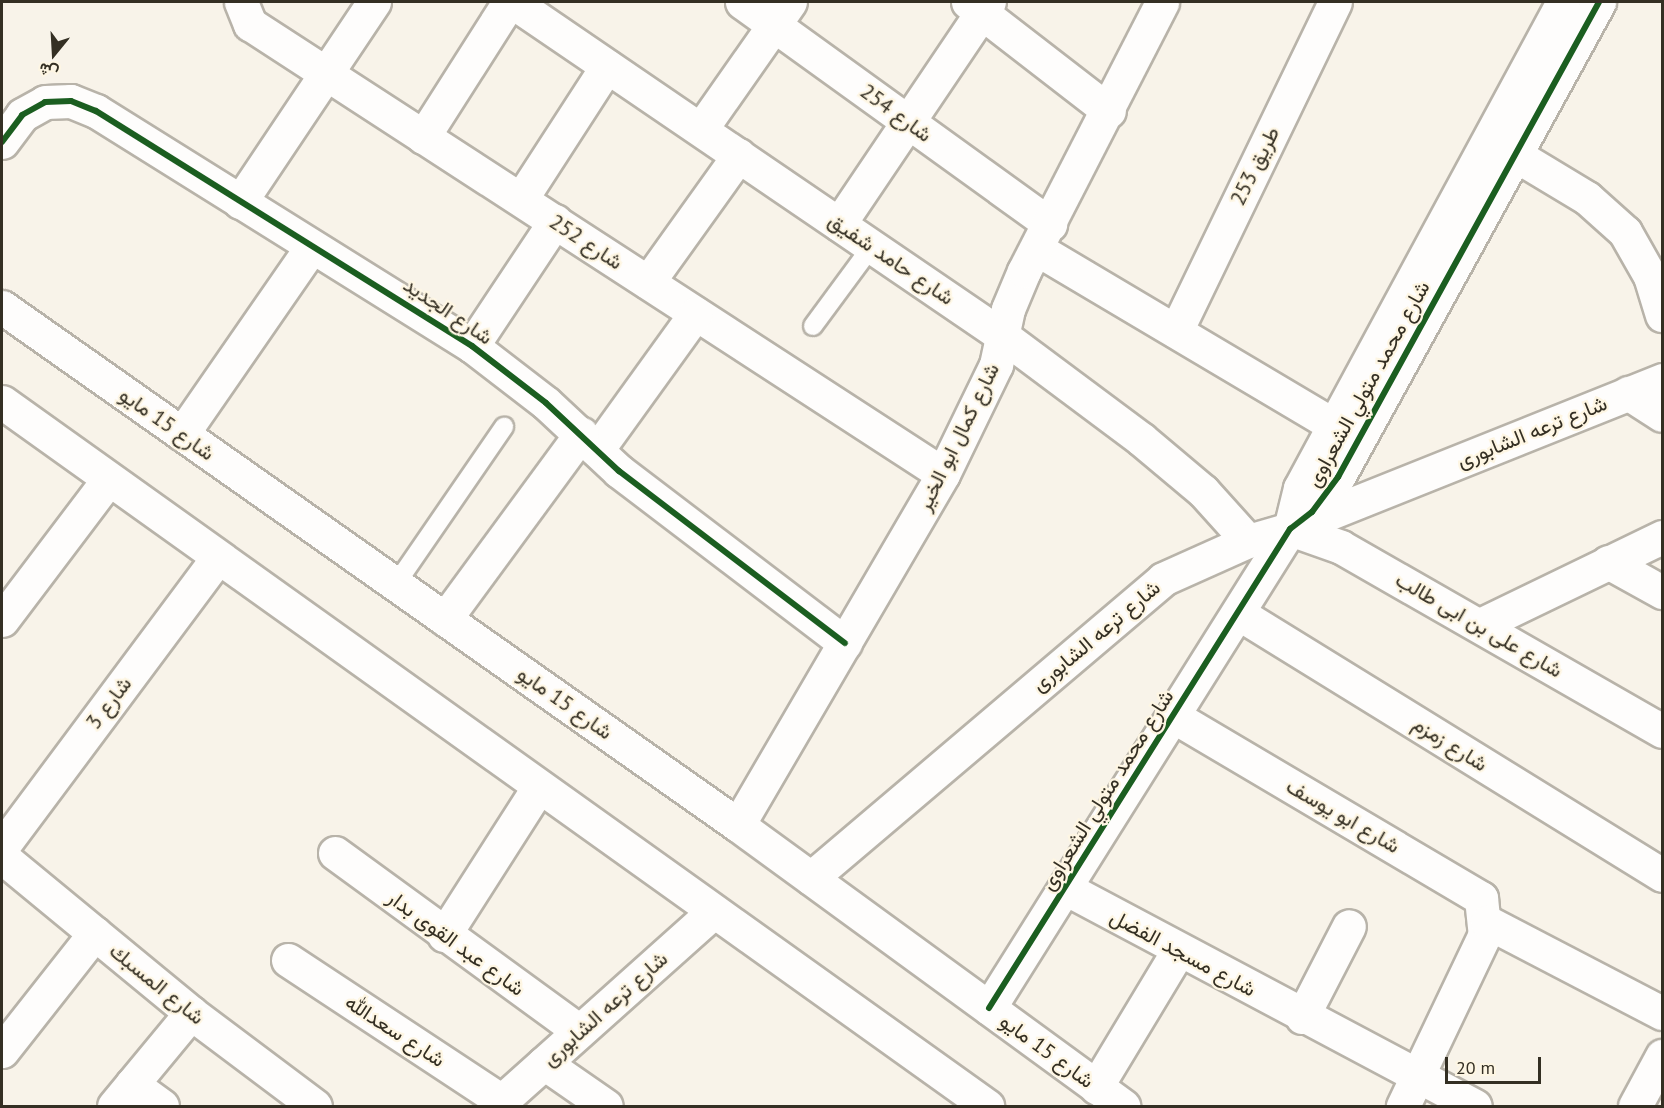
<!DOCTYPE html>
<meta charset="utf-8">
<style>
body{margin:0}
#map{position:relative;width:1664px;height:1108px;overflow:hidden;background:#f8f3e9;font-family:"PT Sans",Vazirmatn,sans-serif}
div>[style]{position:absolute}
.roads{filter:drop-shadow(2px 0 #b8b3a9) drop-shadow(-2px 0 #b8b3a9) drop-shadow(0 2px #b8b3a9) drop-shadow(0 -2px #b8b3a9)}
.lane>*{height:18px;margin:-9px;padding:0 9px;transform-origin:9px;border-radius:9px;background:#fefdfc}
.street>*{height:33px;margin:-16.5px;padding:0 16.5px;transform-origin:16.5px;border-radius:16.5px;background:#fefdfc}
.secondary>*{height:33px;margin:-16.5px;padding:0 16.5px;transform-origin:16.5px;border-radius:16.5px;background:#fefdfc}
.cycleway>*{height:6px;margin:-3px;padding:0 3px;transform-origin:3px;border-radius:3px;background:#1b5e20}
span{translate:-50% -50%;white-space:nowrap;text-align:center;line-height:1.15;-webkit-text-stroke:4.5px #fef6e3;paint-order:stroke}
.street-label{font-size:21px;color:#342f23}
.frame{position:absolute;inset:0;border:3px solid #342f23;pointer-events:none}
.north{position:absolute;left:24px;top:24px;width:60px;height:60px;-webkit-text-stroke:4px #fef6e3;paint-order:stroke;rotate:198deg;font-size:16px;font-weight:700;line-height:24px;text-align:center;color:#342f23}
.north::after{content:'';display:block;margin:auto;width:21px;height:27px;background:#342f23;clip-path:polygon(50% 0,100% 100%,50% 72%,0 100%)}
.scale{position:absolute;left:1445px;top:1057px;width:96px;height:27px;box-sizing:border-box;border:3px solid #342f23;border-top:0;padding-left:8px;font-size:18px;line-height:21px;white-space:nowrap;color:#342f23;-webkit-text-stroke:4px #fef6e3;paint-order:stroke}
</style>
<div id="map">
<div class="roads">
<div class="lane">
<div style="left:813px;top:326px;width:99px;rotate:-53.6deg"></div>
<div style="left:396px;top:584px;width:191px;rotate:-55.5deg"></div>
</div>
<div class="street">
<div style="left:241px;top:2px;width:24px;rotate:68deg"></div>
<div style="left:250px;top:24px;width:826px;rotate:33deg"></div>
<div style="left:513px;top:2px;width:593px;rotate:34.28deg"></div>
<div style="left:1003px;top:336px;width:172px;rotate:36.7deg"></div>
<div style="left:1141px;top:439px;width:81px;rotate:40deg"></div>
<div style="left:1203px;top:491px;width:67px;rotate:48deg"></div>
<div style="left:742px;top:2px;width:380px;rotate:35.8deg"></div>
<div style="left:968px;top:2px;width:178px;rotate:37.7deg"></div>
<div style="left:701px;top:129px;width:155px;rotate:-55deg"></div>
<div style="left:423px;top:137px;width:160px;rotate:-57.5deg"></div>
<div style="left:2px;top:142px;width:34px;rotate:-53deg"></div>
<div style="left:22px;top:115px;width:26px;rotate:-29deg"></div>
<div style="left:45px;top:102px;width:26px;rotate:-2deg"></div>
<div style="left:71px;top:101px;width:27px;rotate:22deg"></div>
<div style="left:96px;top:111px;width:443px;rotate:32deg"></div>
<div style="left:472px;top:346px;width:93px;rotate:37.6deg"></div>
<div style="left:546px;top:403px;width:100px;rotate:43deg"></div>
<div style="left:619px;top:471px;width:284px;rotate:37.3deg"></div>
<div style="left:1514px;top:154px;width:85px;rotate:31.1deg"></div>
<div style="left:1587px;top:198px;width:51px;rotate:41.8deg"></div>
<div style="left:1625px;top:232px;width:51px;rotate:60.4deg"></div>
<div style="left:1650px;top:276px;width:41px;rotate:72.9deg"></div>
<div style="left:521px;top:199px;width:158px;rotate:-57.1deg"></div>
<div style="left:240px;top:202px;width:241px;rotate:-56.2deg"></div>
<div style="left:839px;top:224px;width:268px;rotate:-56deg"></div>
<div style="left:1037px;top:249px;width:345px;rotate:30.7deg"></div>
<div style="left:648px;top:282px;width:156px;rotate:-54.4deg"></div>
<div style="left:1176px;top:331px;width:365px;rotate:-64.2deg"></div>
<div style="left:472px;top:346px;width:150px;rotate:-56.4deg"></div>
<div style="left:1628px;top:393px;width:40px;rotate:32.9deg"></div>
<div style="left:182px;top:434px;width:226px;rotate:-55.3deg"></div>
<div style="left:597px;top:450px;width:168px;rotate:-54.2deg"></div>
<div style="left:1290px;top:529px;width:54px;rotate:19.4deg"></div>
<div style="left:1341px;top:547px;width:370px;rotate:29.8deg"></div>
<div style="left:1608px;top:562px;width:62px;rotate:29.1deg"></div>
<div style="left:1238px;top:613px;width:498px;rotate:31.7deg"></div>
<div style="left:445px;top:619px;width:230px;rotate:-53.7deg"></div>
<div style="left:2px;top:620px;width:176px;rotate:-52.9deg"></div>
<div style="left:1480px;top:625px;width:202px;rotate:-25.8deg"></div>
<div style="left:1173px;top:716px;width:358px;rotate:30.6deg"></div>
<div style="left:1481px;top:898px;width:36px;rotate:84deg"></div>
<div style="left:1485px;top:934px;width:191px;rotate:115.5deg"></div>
<div style="left:738px;top:825px;width:406px;rotate:-59.7deg"></div>
<div style="left:943px;top:474px;width:121px;rotate:-64.1deg"></div>
<div style="left:996px;top:365px;width:57px;rotate:-77.9deg"></div>
<div style="left:1008px;top:309px;width:41px;rotate:-67.2deg"></div>
<div style="left:1024px;top:271px;width:302px;rotate:-62.8deg"></div>
<div style="left:2px;top:847px;width:359px;rotate:-53.3deg"></div>
<div style="left:335px;top:853px;width:302px;rotate:36.1deg"></div>
<div style="left:2px;top:857px;width:245px;rotate:39.5deg"></div>
<div style="left:191px;top:1013px;width:155px;rotate:36.9deg"></div>
<div style="left:811px;top:878px;width:462px;rotate:-40.3deg"></div>
<div style="left:1163px;top:579px;width:93px;rotate:-24.1deg"></div>
<div style="left:1248px;top:541px;width:44px;rotate:-15.9deg"></div>
<div style="left:1290px;top:529px;width:401px;rotate:-21.8deg"></div>
<div style="left:1065px;top:888px;width:464px;rotate:28deg"></div>
<div style="left:1487px;top:922px;width:197px;rotate:27.5deg"></div>
<div style="left:444px;top:935px;width:174px;rotate:-57.4deg"></div>
<div style="left:288px;top:960px;width:256px;rotate:33.4deg"></div>
<div style="left:1302px;top:1017px;width:102px;rotate:-62.7deg"></div>
<div style="left:2px;top:1051px;width:150px;rotate:-51.8deg"></div>
<div style="left:544px;top:1063px;width:75px;rotate:34.7deg"></div>
<div style="left:132px;top:1084px;width:37px;rotate:36deg"></div>
<div style="left:1096px;top:1087px;width:159px;rotate:-58.9deg"></div>
<div style="left:114px;top:1106px;width:121px;rotate:-50.4deg"></div>
<div style="left:496px;top:1106px;width:292px;rotate:-41.8deg"></div>
<div style="left:1635px;top:1106px;width:57px;rotate:-61.6deg"></div>
</div>
<div class="secondary">
<div style="left:2px;top:307px;width:900px;rotate:35.14deg"></div>
<div style="left:738px;top:825px;width:477px;rotate:36.1deg"></div>
<div style="left:2px;top:402px;width:1211px;rotate:35.55deg"></div>
<div style="left:1290px;top:529px;width:42px;rotate:-76.3deg"></div>
<div style="left:1300px;top:488px;width:553px;rotate:-61.58deg"></div>
<div style="left:989px;top:1008px;width:566px;rotate:-57.86deg"></div>
<div style="left:1290px;top:529px;width:28px;rotate:-38deg"></div>
<div style="left:1312px;top:512px;width:44px;rotate:-53.4deg"></div>
<div style="left:1338px;top:477px;width:542px;rotate:-61.21deg"></div>
</div>
</div>
<div class="cycleway">
<div style="left:2px;top:142px;width:34px;rotate:-53deg"></div>
<div style="left:22px;top:115px;width:26px;rotate:-29deg"></div>
<div style="left:45px;top:102px;width:26px;rotate:-2deg"></div>
<div style="left:71px;top:101px;width:27px;rotate:22deg"></div>
<div style="left:96px;top:111px;width:443px;rotate:32deg"></div>
<div style="left:472px;top:346px;width:93px;rotate:37.6deg"></div>
<div style="left:546px;top:403px;width:100px;rotate:43deg"></div>
<div style="left:619px;top:471px;width:284px;rotate:37.3deg"></div>
<div style="left:989px;top:1008px;width:566px;rotate:-57.86deg"></div>
<div style="left:1290px;top:529px;width:28px;rotate:-38deg"></div>
<div style="left:1312px;top:512px;width:44px;rotate:-53.4deg"></div>
<div style="left:1338px;top:477px;width:542px;rotate:-61.21deg"></div>
</div>
<div class="street-label">
<span style="left:896px;top:113px;rotate:36deg">شارع 254</span>
<span style="left:1255px;top:166px;rotate:-64deg">طريق 253</span>
<span style="left:586px;top:242px;rotate:33deg">شارع 252</span>
<span style="left:891px;top:259px;rotate:34deg">شارع حامد شفيق</span>
<span style="left:448px;top:311px;rotate:34deg">شارع الجديد</span>
<span style="left:1368px;top:384px;rotate:-61deg">شارع محمد متولي الشعراوى</span>
<span style="left:167px;top:424px;rotate:35deg">شارع 15 مايو</span>
<span style="left:1532px;top:432px;rotate:-22deg">شارع ترعه الشابورى</span>
<span style="left:958px;top:437px;rotate:-64deg">شارع كمال ابو الخير</span>
<span style="left:1479px;top:625px;rotate:30deg">شارع على بن ابى طالب</span>
<span style="left:1096px;top:636px;rotate:-40deg">شارع ترعه الشابورى</span>
<span style="left:109px;top:703px;rotate:-53deg">شارع 3</span>
<span style="left:565px;top:703px;rotate:35deg">شارع 15 مايو</span>
<span style="left:1450px;top:744px;rotate:32deg">شارع زمزم</span>
<span style="left:1107px;top:790px;rotate:-58deg">شارع محمد متولي الشعراوى</span>
<span style="left:1343px;top:816px;rotate:30deg">شارع ابو يوسف</span>
<span style="left:456px;top:943px;rotate:36deg">شارع عبد القوى بدار</span>
<span style="left:1183px;top:953px;rotate:28deg">شارع مسجد الفضل</span>
<span style="left:157px;top:984px;rotate:39deg">شارع المسبك</span>
<span style="left:605px;top:1009px;rotate:-42deg">شارع ترعه الشابورى</span>
<span style="left:395px;top:1031px;rotate:33deg">شارع سعدالله</span>
<span style="left:1047px;top:1051px;rotate:36deg">شارع 15 مايو</span>
</div>
<div class="frame"></div>
<div class="north">ش</div>
<div class="scale">20 m</div>
</div>
